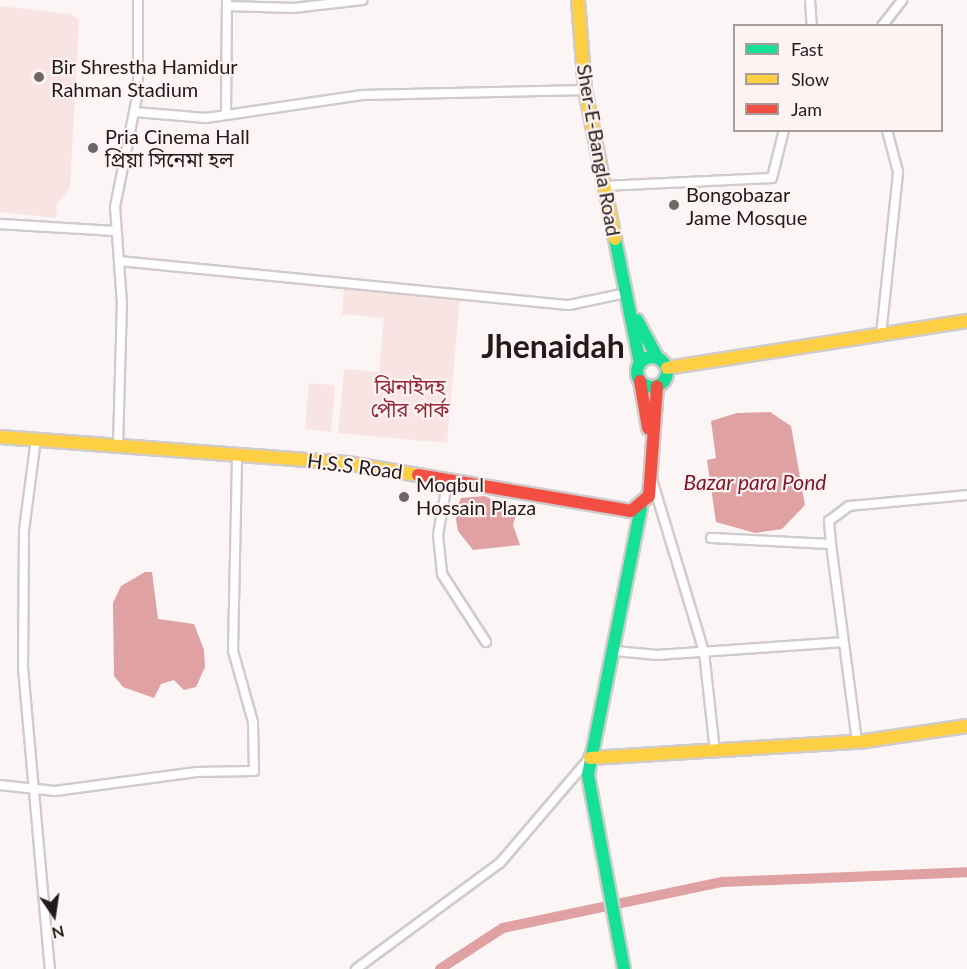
<!DOCTYPE html>
<meta charset="utf-8">
<style>
body{margin:0}
#map{position:relative;width:967px;height:969px;overflow:hidden;background:#fbf5f5;font-family:Lato,"Noto Sans Bengali",sans-serif}
div>[style]{position:absolute}
.green>*{inset:0;background:#f9e4e4}
.water>*{inset:0;background:#e0a1a3}
.canal>*{height:10px;margin:-5px;padding:0 5px;transform-origin:5px;border-radius:5px;background:#e0a1a3}
.roads{filter:drop-shadow(2px 0 #d1cbcb) drop-shadow(-2px 0 #d1cbcb) drop-shadow(0 2px #d1cbcb) drop-shadow(0 -2px #d1cbcb)}
.street>*{height:8px;margin:-4px;padding:0 4px;transform-origin:4px;border-radius:4px;background:#fefefe}
.fast>*{height:12px;margin:-6px;padding:0 6px;transform-origin:6px;border-radius:6px;background:#16e098}
.fast>.ring{margin:-6px;padding:0;box-sizing:content-box;background:none;border:12px solid #16e098;border-radius:50%}
.slow>*{height:12px;margin:-6px;padding:0 6px;transform-origin:6px;border-radius:6px;background:#ffcf43}
.jam>*{height:12px;margin:-6px;padding:0 6px;transform-origin:6px;border-radius:6px;background:#f24e42}
.dots>*{width:16px;height:16px;translate:-50% -50%;box-sizing:border-box;border:3px solid #fef2f2;border-radius:50%}
span{translate:-50% -50%;white-space:nowrap;text-align:center;line-height:1.15;-webkit-text-stroke:4.5px #fef2f2;paint-order:stroke}
.poi-label{font-size:20px;color:#221b1b}
.left{translate:0 -50%;text-align:left}
.street-label{font-size:20px;color:#221b1b}
.park-label{font-size:20px;color:#922a37}
.water-label{font-size:21px;color:#7f1528;font-style:italic}
.town-label{font-size:32px;color:#221b1b;font-weight:700}
.legend{position:absolute;left:733px;top:24px;width:210px;height:108px;box-sizing:border-box;background:#fef2f2;border:2px solid #a69c9c;margin:0;padding:8px 10px;list-style:none;font-size:18px;color:#221b1b}
.legend li{display:flex;align-items:center;gap:12px;height:30px}
.legend b{width:30px;border:2px solid #a69c9c}
.north{position:absolute;left:24px;top:885px;width:60px;height:60px;-webkit-text-stroke:4px #fef2f2;paint-order:stroke;rotate:167deg;font-size:16px;font-weight:700;line-height:24px;text-align:center;color:#221b1b}
.north::after{content:'';display:block;margin:auto;width:21px;height:27px;background:#221b1b;clip-path:polygon(50% 0,100% 100%,50% 72%,0 100%)}
</style>
<div id="map">
<div class="green">
<div style="clip-path:polygon(0 6px,71px 14px,79px 20px,70px 188px,57px 204px,56px 218px,0 212px)"></div>
<div style="clip-path:polygon(344px 288px,460px 298px,447px 443px,338px 433px,344px 369px,379px 372px,384px 318px,342px 314px)"></div>
<div style="clip-path:polygon(309px 383px,335px 385px,331px 432px,305px 429px)"></div>
</div>
<div class="water">
<div style="clip-path:polygon(770px 412px,791px 426px,805px 505px,782px 529px,755px 533px,716px 522px,707px 460px,716px 458px,711px 421px,737px 413px)"></div>
<div style="clip-path:polygon(485px 496px,517px 512px,513px 525px,520px 545px,473px 550px,458px 531px,455px 514px,461px 498px)"></div>
<div style="clip-path:polygon(145px 572px,152px 572px,158px 619px,194px 624px,204px 650px,205px 667px,196px 687px,184px 690px,174px 680px,161px 684px,154px 698px,123px 687px,114px 676px,113px 603px,121px 586px)"></div>
</div>
<div class="canal">
<div style="left:440px;top:969px;width:75px;rotate:-33.1deg"></div>
<div style="left:503px;top:928px;width:224px;rotate:-11.9deg"></div>
<div style="left:722px;top:882px;width:245px;rotate:-2.3deg"></div>
</div>
<div class="roads">
<div class="street">
<div style="left:227px;top:0;width:6px;rotate:90deg"></div>
<div style="left:227px;top:6px;width:66px;rotate:1.7deg"></div>
<div style="left:293px;top:8px;width:70px;rotate:-6.5deg"></div>
<div style="left:810px;top:0;width:26px;rotate:86deg"></div>
<div style="left:882px;top:26px;width:33px;rotate:-52deg"></div>
<div style="left:135px;top:112px;width:71px;rotate:4.8deg"></div>
<div style="left:206px;top:118px;width:158px;rotate:-8.4deg"></div>
<div style="left:362px;top:95px;width:223px;rotate:-1.3deg"></div>
<div style="left:226px;top:114px;width:108px;rotate:-89.5deg"></div>
<div style="left:603px;top:186px;width:169px;rotate:-2.7deg"></div>
<div style="left:772px;top:178px;width:49px;rotate:-76deg"></div>
<div style="left:0;top:224px;width:115px;rotate:3.5deg"></div>
<div style="left:119px;top:261px;width:452px;rotate:5.6deg"></div>
<div style="left:569px;top:305px;width:58px;rotate:-11.9deg"></div>
<div style="left:881px;top:335px;width:164px;rotate:-84deg"></div>
<div style="left:898px;top:172px;width:43px;rotate:-104.7deg"></div>
<div style="left:36px;top:439px;width:92px;rotate:97.5deg"></div>
<div style="left:24px;top:530px;width:138px;rotate:90.4deg"></div>
<div style="left:23px;top:668px;width:302px;rotate:84.9deg"></div>
<div style="left:118px;top:445px;width:141px;rotate:-88.4deg"></div>
<div style="left:122px;top:304px;width:97px;rotate:-94.1deg"></div>
<div style="left:115px;top:207px;width:117px;rotate:-78.7deg"></div>
<div style="left:138px;top:92px;width:92px;rotate:-90deg"></div>
<div style="left:448px;top:478px;width:58px;rotate:100deg"></div>
<div style="left:438px;top:535px;width:39px;rotate:84deg"></div>
<div style="left:442px;top:574px;width:81px;rotate:57.1deg"></div>
<div style="left:653px;top:483px;width:177px;rotate:73.2deg"></div>
<div style="left:704px;top:652px;width:101px;rotate:83.7deg"></div>
<div style="left:711px;top:538px;width:120px;rotate:2.9deg"></div>
<div style="left:831px;top:544px;width:200px;rotate:82.5deg"></div>
<div style="left:831px;top:544px;width:23px;rotate:-95deg"></div>
<div style="left:829px;top:521px;width:25px;rotate:-37deg"></div>
<div style="left:849px;top:506px;width:119px;rotate:-5.3deg"></div>
<div style="left:616px;top:651px;width:41px;rotate:5.6deg"></div>
<div style="left:657px;top:655px;width:184px;rotate:-4deg"></div>
<div style="left:0;top:785px;width:55px;rotate:6.2deg"></div>
<div style="left:55px;top:791px;width:143px;rotate:-7.6deg"></div>
<div style="left:197px;top:772px;width:57px;rotate:-1deg"></div>
<div style="left:254px;top:771px;width:49px;rotate:-91.2deg"></div>
<div style="left:253px;top:722px;width:74px;rotate:-105.7deg"></div>
<div style="left:233px;top:651px;width:197px;rotate:-88.8deg"></div>
<div style="left:356px;top:969px;width:179px;rotate:-36.4deg"></div>
<div style="left:500px;top:863px;width:135px;rotate:-49.5deg"></div>
</div>
<div class="fast">
<div style="left:615px;top:239px;width:126px;rotate:78.6deg"></div>
<div style="left:637px;top:320px;width:42px;rotate:61.6deg"></div>
<div class="ring" style="left:637px;top:357px;width:18px;height:18px"></div>
<div style="left:624px;top:969px;width:197px;rotate:-100.5deg"></div>
<div style="left:588px;top:775px;width:272px;rotate:-78.8deg"></div>
</div>
<div class="slow">
<div style="left:578px;top:0;width:90px;rotate:85.6deg"></div>
<div style="left:585px;top:90px;width:152px;rotate:78.6deg"></div>
<div style="left:667px;top:368px;width:304px;rotate:-8.9deg"></div>
<div style="left:0;top:437px;width:348px;rotate:4.3deg"></div>
<div style="left:347px;top:463px;width:72px;rotate:9.6deg"></div>
<div style="left:590px;top:758px;width:276px;rotate:-3.5deg"></div>
<div style="left:865px;top:741px;width:103px;rotate:-8.4deg"></div>
</div>
<div class="jam">
<div style="left:640px;top:381px;width:48px;rotate:80.3deg"></div>
<div style="left:418px;top:475px;width:216px;rotate:9.6deg"></div>
<div style="left:631px;top:511px;width:23px;rotate:-40deg"></div>
<div style="left:649px;top:496px;width:110px;rotate:-85.8deg"></div>
</div>
</div>
<div class="dots">
<div style="left:39px;top:77px;background:#6e6767"></div>
<div style="left:93px;top:148px;background:#6e6767"></div>
<div style="left:674px;top:205px;background:#6e6767"></div>
<div style="left:404px;top:497px;background:#6e6767"></div>
</div>
<div class="poi-label">
<span class="left" style="left:51px;top:78px">Bir Shrestha Hamidur<br>Rahman Stadium</span>
<span class="left" style="left:105px;top:148px">Pria Cinema Hall<br>প্রিয়া সিনেমা হল</span>
<span class="left" style="left:686px;top:206px">Bongobazar<br>Jame Mosque</span>
<span class="left" style="left:416px;top:496px">Moqbul<br>Hossain Plaza</span>
</div>
<div class="street-label">
<span style="left:599px;top:150px;rotate:80deg">Sher-E-Bangla Road</span>
<span style="left:355px;top:466px;rotate:7deg">H.S.S Road</span>
</div>
<div class="park-label">
<span style="left:410px;top:398px">ঝিনাইদহ<br>পৌর পার্ক</span>
</div>
<div class="water-label">
<span style="left:755px;top:482px">Bazar para Pond</span>
</div>
<div class="town-label">
<span style="left:553px;top:346px">Jhenaidah</span>
</div>
<ul class="legend">
<li><b style="height:8px;background:#16e098"></b>Fast</li>
<li><b style="height:8px;background:#ffcf43"></b>Slow</li>
<li><b style="height:8px;background:#f24e42"></b>Jam</li>
</ul>
<div class="north">N</div>
</div>
